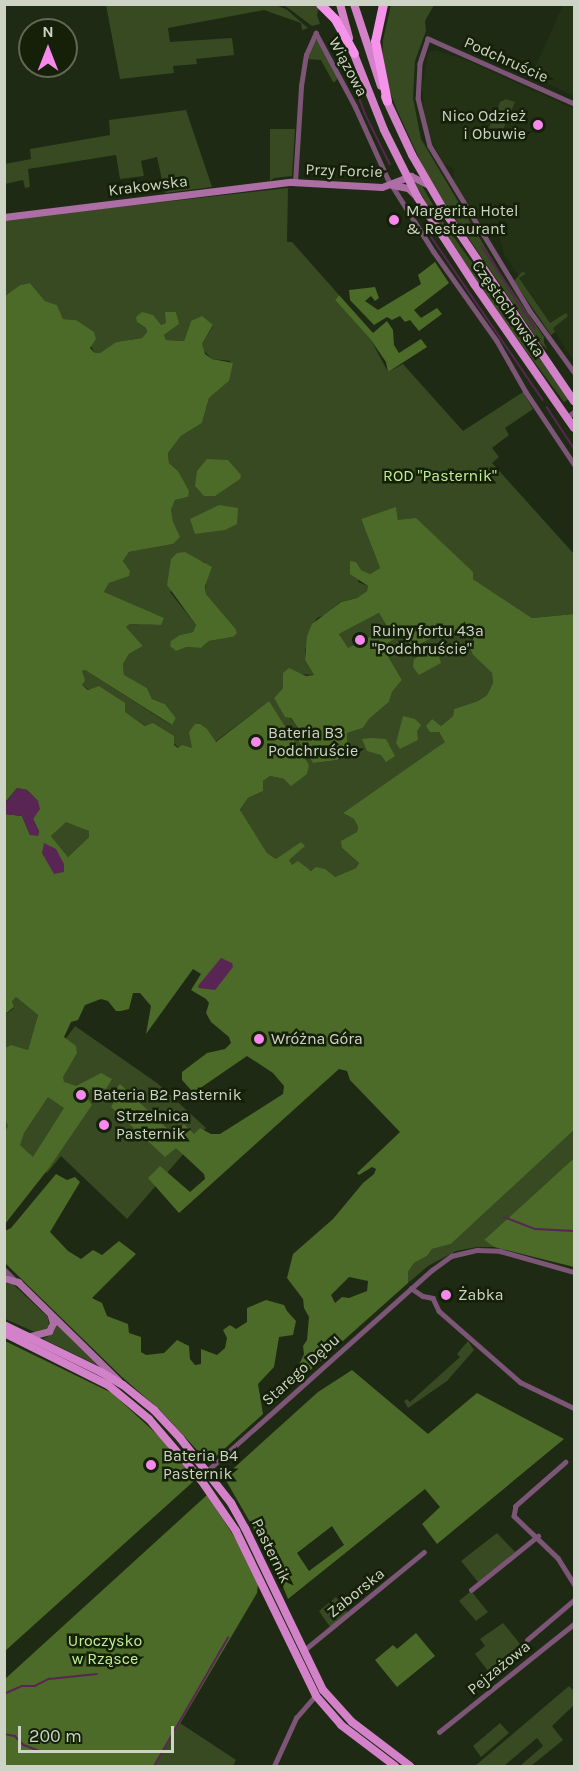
<!DOCTYPE html>
<meta charset="utf-8">
<style>
body{margin:0}
#map{position:relative;width:579px;height:1771px;overflow:hidden;background:#1e2a13;font-family:Karla,sans-serif}
div>[style]{position:absolute}
.built>*{inset:0;background:#233214}
.green>*{inset:0;background:#374a22}
.forest>*{inset:0;background:#4c6a28}
.water>*{inset:0;background:#592554}
.stream>*{height:1.5px;margin:-0.75px;padding:0 0.75px;transform-origin:0.75px;border-radius:0.75px;background:#592554}
.street>*{height:4.5px;margin:-2.25px;padding:0 2.25px;transform-origin:2.25px;border-radius:2.25px;background:#7c5577}
.secondary>*{height:7px;margin:-3.5px;padding:0 3.5px;transform-origin:3.5px;border-radius:3.5px;background:#ad6ea6}
.primary>*{height:8px;margin:-4px;padding:0 4px;transform-origin:4px;border-radius:4px;background:#d382ca}
.highway>*{height:9px;margin:-4.5px;padding:0 4.5px;transform-origin:4.5px;border-radius:4.5px;background:#f593eb}
.dots>*{width:16px;height:16px;translate:-50% -50%;box-sizing:border-box;border:3px solid #152009;border-radius:50%}
span{translate:-50% -50%;white-space:nowrap;text-align:center;line-height:1.15;-webkit-text-stroke:5px #152009;paint-order:stroke}
.street-label{font-size:16px;color:#cdd4c6}
.poi-label{font-size:16px;color:#cdd4c6}
.right{translate:-100% -50%;text-align:right}
.left{translate:0 -50%;text-align:left}
.park-label{font-size:16px;color:#c2f093}
.frame{position:absolute;inset:0;border:6px solid #cdd4c6;pointer-events:none}
.north{position:absolute;left:18px;top:18px;width:60px;height:60px;box-sizing:border-box;background:#152009;border:2px solid #5f6855;border-radius:50%;rotate:0deg;font-size:16px;font-weight:700;line-height:24px;text-align:center;color:#cdd4c6}
.north::after{content:'';display:block;margin:auto;width:21px;height:27px;background:#f788ec;clip-path:polygon(50% 0,100% 100%,50% 72%,0 100%)}
.scale{position:absolute;left:18px;top:1726px;width:156px;height:27px;box-sizing:border-box;border:3px solid #cdd4c6;border-top:0;padding-left:8px;font-size:18px;line-height:21px;white-space:nowrap;color:#cdd4c6;-webkit-text-stroke:4px #152009;paint-order:stroke}
</style>
<div id="map">
<div class="built">
<div style="clip-path:polygon(563px 5px,574px 5px,574px 96px,531px 76px)"></div>
<div style="clip-path:polygon(435px 50px,468px 61px,574px 109px,574px 361px,513px 268px,504px 254px,497px 228px,485px 232px,453px 180px,454px 169px,444px 164px,433px 144px,425px 119px,422px 88px,428px 53px)"></div>
</div>
<div class="green">
<div style="clip-path:polygon(106px 5px,275px 5px,286px 9px,308px 28px,302px 30px,301px 23px,264px 10px,168px 28px,170px 42px,232px 38px,234px 55px,196px 59px,197px 64px,173px 66px,174px 73px,120px 79px)"></div>
<div style="clip-path:polygon(284px 5px,315px 5px,319px 7px,317px 15px,320px 24px,312px 26px)"></div>
<div style="clip-path:polygon(391px 5px,434px 5px,425px 21px,426px 31px,415px 61px,413px 98px,421px 139px,501px 274px,544px 337px,544px 343px,548px 350px,540px 343px,444px 202px,422px 165px,397px 110px,382px 71px,383px 40px)"></div>
<div style="clip-path:polygon(315px 40px,318px 40px,338px 78px,335px 82px,333px 82px,321px 60px,307px 59px)"></div>
<div style="clip-path:polygon(506px 99px,515px 102px,501px 134px,489px 128px,500px 102px)"></div>
<div style="clip-path:polygon(186px 110px,212px 187px,165px 193px,157px 157px,141px 161px,144px 176px,120px 179px,116px 155px,28px 169px,30px 187px,25px 188px,23px 180px,5px 184px,5px 164px,31px 159px,30px 149px,110px 135px,109px 120px)"></div>
<div style="clip-path:polygon(270px 129px,295px 129px,292px 176px,274px 178px,270px 181px)"></div>
<div style="clip-path:polygon(413px 180px,421px 184px,441px 219px,569px 399px,564px 402px,506px 324px,444px 234px)"></div>
<div style="clip-path:polygon(evenodd,288px 188px,287px 242px,292px 242px,339px 295px,335px 300px,371px 340px,388px 372px,403px 364px,463px 431px,523px 392px,533px 409px,505px 428px,509px 435px,492px 448px,499px 457px,492px 463px,574px 554px,574px 614px,532px 618px,473px 579px,398px 520px,396px 508px,361px 519px,380px 568px,370px 574px,361px 570px,358px 582px,368px 586px,367px 591px,357px 598px,340px 602px,325px 615px,317px 618px,307px 636px,308px 643px,305px 650px,305px 660px,314px 675px,283px 673px,283px 688px,274px 698px,298px 728px,299px 742px,313px 763px,339px 760px,347px 747px,347px 733px,363px 728px,369px 719px,389px 702px,392px 692px,402px 680px,382px 646px,400px 636px,414px 647px,436px 636px,451px 637px,462px 629px,471px 633px,473px 655px,492px 673px,493px 683px,487px 695px,478px 701px,454px 709px,453px 716px,441px 726px,439px 732px,446px 742px,343px 813px,354px 819px,358px 827px,357px 832px,342px 848px,359px 863px,356px 868px,335px 877px,292px 865px,289px 860px,276px 859px,267px 853px,240px 811px,248px 798px,263px 791px,263px 781px,270px 776px,284px 779px,269px 701px,215px 742px,193px 743px,192px 749px,179px 748px,153px 724px,146px 726px,82px 685px,81px 671px,85px 670px,171px 725px,176px 718px,165px 704px,152px 699px,147px 688px,124px 676px,123px 664px,129px 654px,143px 646px,126px 627px,130px 624px,161px 625px,104px 592px,109px 583px,130px 571px,123px 561px,129px 552px,173px 544px,171px 510px,175px 500px,188px 497px,178px 471px,169px 463px,168px 453px,181px 436px,202px 423px,209px 398px,229px 381px,230px 361px,212px 359px,202px 349px,202px 344px,213px 326px,191px 321px,184px 341px,166px 340px,164px 335px,178px 324px,176px 312px,166px 324px,160px 325px,137px 322px,146px 328px,147px 332px,142px 338px,116px 342px,100px 353px,95px 353px,76px 320px,63px 319px,57px 305px,45px 301px,30px 283px,20px 285px,5px 296px,4px 220px,288px 188px,197px 561px,205px 562px,206px 594px,235px 628px,233px 637px,209px 641px,201px 648px,186px 647px,180px 635px,193px 632px,196px 625px,170px 592px,197px 561px)"></div>
<div style="clip-path:polygon(522px 272px,526px 273px,519px 278px,550px 323px,566px 313px,568px 316px,553px 328px,555px 332px,551px 335px,514px 281px)"></div>
<div style="clip-path:polygon(379px 613px,388px 628px,348px 649px,339px 634px)"></div>
<div style="clip-path:polygon(66px 821px,89px 831px,89px 837px,68px 857px,51px 836px)"></div>
<div style="clip-path:polygon(16px 997px,38px 1015px,28px 1050px,11px 1046px,5px 1048px,5px 1015px,14px 1008px,12px 1001px)"></div>
<div style="clip-path:polygon(75px 1026px,157px 1083px,206px 1128px,127px 1219px,61px 1156px,47px 1173px,5px 1135px,5px 1122px)"></div>
<div style="clip-path:polygon(574px 1130px,574px 1158px,484px 1240px,494px 1247px,477px 1247px,456px 1251px,428px 1266px,408px 1283px,408px 1272px,414px 1263px,427px 1256px,432px 1249px,451px 1244px)"></div>
<div style="clip-path:polygon(4px 1283px,13px 1284px,48px 1317px,49px 1326px,43px 1332px,35px 1332px,5px 1319px)"></div>
<div style="clip-path:polygon(56px 1323px,101px 1367px,43px 1339px,50px 1335px)"></div>
<div style="clip-path:polygon(468px 1341px,474px 1350px,447px 1381px,408px 1408px,404px 1401px,407px 1399px,410px 1402px,460px 1357px,457px 1354px)"></div>
<div style="clip-path:polygon(497px 1533px,515px 1552px,478px 1582px,461px 1561px)"></div>
<div style="clip-path:polygon(471px 1591px,488px 1612px,476px 1621px,459px 1601px)"></div>
<div style="clip-path:polygon(336px 1597px,348px 1613px,330px 1627px,319px 1611px)"></div>
<div style="clip-path:polygon(503px 1623px,521px 1645px,488px 1671px,475px 1654px,485px 1646px,480px 1639px)"></div>
<div style="clip-path:polygon(569px 1686px,574px 1691px,574px 1705px,552px 1726px,563px 1740px,531px 1766px,520px 1766px,543px 1746px,537px 1738px,504px 1766px,475px 1766px)"></div>
<div style="clip-path:polygon(180px 1723px,236px 1760px,233px 1766px,155px 1766px)"></div>
<div style="clip-path:polygon(500px 1723px,509px 1733px,481px 1757px,473px 1746px)"></div>
</div>
<div class="forest">
<div style="clip-path:polygon(435px 262px,449px 283px,414px 310px,421px 318px,437px 308px,442px 314px,419px 331px,410px 320px,405px 322px,400px 316px,392px 320px,387px 317px,374px 325px,350px 300px,349px 290px,375px 287px,379px 298px,375px 301px,371px 296px,365px 301px,378px 310px,421px 284px,418px 275px)"></div>
<div style="clip-path:polygon(evenodd,30px 283px,45px 301px,57px 305px,63px 319px,76px 320px,94px 332px,96px 339px,90px 348px,95px 353px,100px 353px,116px 342px,142px 338px,147px 332px,146px 328px,137px 322px,136px 317px,142px 312px,153px 315px,161px 325px,166px 323px,165px 312px,176px 312px,179px 324px,164px 335px,166px 340px,184px 341px,191px 321px,202px 316px,213px 325px,202px 344px,205px 354px,212px 359px,233px 363px,229px 381px,209px 398px,202px 423px,181px 436px,168px 453px,169px 463px,178px 471px,189px 491px,188px 497px,175px 500px,171px 510px,173px 522px,180px 537px,173px 544px,129px 552px,123px 561px,130px 571px,129px 576px,109px 583px,104px 592px,164px 618px,161px 625px,130px 624px,126px 627px,143px 646px,129px 654px,123px 664px,124px 675px,147px 688px,152px 699px,165px 704px,176px 718px,172px 725px,85px 670px,82px 671px,85px 680px,82px 685px,88px 690px,99px 686px,125px 703px,125px 712px,145px 726px,153px 723px,174px 736px,174px 745px,178px 748px,182px 745px,192px 748px,189px 732px,195px 724px,200px 724px,207px 729px,216px 742px,269px 701px,309px 765px,307px 774px,291px 786px,284px 779px,270px 776px,263px 781px,263px 791px,248px 798px,240px 810px,267px 853px,276px 859px,301px 842px,305px 846px,289px 860px,292px 865px,298px 861px,311px 871px,316px 867px,325px 869px,335px 877px,356px 868px,359px 863px,342px 848px,341px 841px,357px 832px,358px 827px,354px 819px,343px 813px,445px 742px,439px 732px,430px 732px,426px 726px,432px 719px,441px 726px,453px 716px,454px 709px,478px 701px,487px 695px,493px 683px,492px 673px,473px 655px,469px 645px,473px 639px,471px 633px,462px 629px,451px 637px,436px 636px,414px 647px,400px 636px,382px 646px,402px 680px,392px 692px,389px 702px,369px 719px,363px 728px,347px 733px,347px 747px,338px 760px,313px 763px,299px 742px,298px 728px,291px 718px,285px 717px,274px 698px,283px 688px,283px 673px,289px 668px,306px 676px,314px 675px,305px 660px,307px 636px,312px 624px,341px 602px,357px 598px,367px 591px,368px 586px,350px 574px,350px 561px,356px 562px,361px 570px,370px 574px,380px 568px,361px 519px,396px 507px,398px 520px,416px 518px,473px 572px,473px 579px,532px 618px,574px 614px,574px 1130px,451px 1244px,432px 1249px,427px 1256px,414px 1263px,408px 1272px,408px 1283px,308px 1372px,299px 1365px,304px 1354px,303px 1346px,307px 1340px,309px 1317px,304px 1308px,303px 1299px,287px 1278px,293px 1254px,333px 1219px,363px 1183px,374px 1174px,376px 1169px,372px 1167px,359px 1175px,357px 1173px,400px 1132px,350px 1080px,347px 1071px,339px 1069px,179px 1213px,148px 1178px,160px 1166px,190px 1192px,205px 1179px,204px 1174px,176px 1148px,165px 1157px,111px 1107px,115px 1100px,110px 1095px,120px 1084px,173px 1134px,184px 1124px,194px 1134px,200px 1128px,211px 1134px,220px 1134px,283px 1094px,284px 1086px,273px 1073px,247px 1056px,196px 1091px,191px 1090px,182px 1080px,182px 1072px,207px 1053px,225px 1049px,231px 1043px,229px 1037px,211px 1022px,206px 1013px,209px 1003px,206px 999px,191px 990px,201px 974px,193px 969px,146px 1034px,151px 1006px,140px 993px,133px 993px,129px 1009px,121px 1011px,116px 1011px,108px 1001px,101px 999px,85px 1005px,78px 1020px,71px 1022px,64px 1037px,76px 1046px,77px 1053px,63px 1077px,64px 1082px,76px 1086px,101px 1073px,112px 1079px,106px 1089px,97px 1087px,90px 1090px,88px 1099px,92px 1105px,49px 1168px,5px 1224px,4px 1134px,8px 1126px,4px 1116px,5px 1048px,11px 1045px,28px 1050px,38px 1015px,16px 997px,12px 1001px,14px 1007px,4px 1015px,5px 814px,22px 816px,30px 835px,38px 835px,39px 831px,33px 819px,38px 801px,27px 790px,17px 788px,4px 804px,5px 296px,20px 285px,30px 283px,379px 613px,388px 628px,348px 648px,339px 634px,379px 613px,30px 283px,66px 822px,89px 831px,89px 837px,68px 857px,51px 836px,66px 822px,30px 283px,48px 1097px,64px 1108px,33px 1157px,20px 1145px,24px 1133px,48px 1097px,30px 283px,349px 1277px,368px 1281px,367px 1291px,349px 1298px,342px 1297px,335px 1303px,331px 1295px,349px 1277px)"></div>
<div style="clip-path:polygon(339px 295px,373px 333px,387px 321px,393px 330px,394px 345px,399px 353px,421px 339px,427px 347px,388px 372px,386px 362px,371px 340px,335px 300px)"></div>
<div style="clip-path:polygon(207px 459px,228px 460px,241px 475px,240px 479px,215px 496px,204px 496px,195px 486px,197px 471px)"></div>
<div style="clip-path:polygon(219px 505px,238px 508px,237px 524px,225px 530px,195px 534px,190px 519px)"></div>
<div style="clip-path:polygon(185px 552px,212px 567px,205px 586px,206px 594px,235px 628px,237px 633px,233px 637px,209px 641px,201px 648px,186px 647px,176px 651px,170px 646px,171px 641px,180px 635px,193px 632px,196px 625px,167px 585px,171px 559px,177px 553px)"></div>
<div style="clip-path:polygon(436px 647px,441px 663px,419px 675px,413px 667px,414px 659px)"></div>
<div style="clip-path:polygon(403px 716px,415px 719px,421px 725px,417px 731px,418px 740px,400px 749px,396px 743px)"></div>
<div style="clip-path:polygon(371px 738px,386px 739px,395px 756px,386px 762px,381px 755px,367px 751px,362px 739px)"></div>
<div style="clip-path:polygon(574px 1158px,574px 1267px,494px 1247px,484px 1240px)"></div>
<div style="clip-path:polygon(56px 1174px,67px 1180px,75px 1177px,80px 1182px,50px 1232px,68px 1251px,81px 1259px,93px 1250px,102px 1255px,119px 1241px,136px 1254px,92px 1298px,102px 1303px,107px 1316px,128px 1324px,129px 1333px,141px 1337px,141px 1352px,146px 1355px,164px 1353px,177px 1340px,189px 1346px,190px 1359px,195px 1365px,201px 1364px,201px 1349px,217px 1355px,225px 1348px,227px 1338px,223px 1330px,230px 1325px,236px 1329px,247px 1322px,247px 1308px,266px 1300px,284px 1305px,287px 1311px,296px 1321px,293px 1335px,279px 1337px,274px 1367px,258px 1384px,263px 1414px,211px 1461px,208px 1462px,161px 1411px,122px 1377px,5px 1263px,5px 1231px,11px 1228px)"></div>
<div style="clip-path:polygon(5px 1341px,112px 1393px,161px 1438px,195px 1480px,5px 1651px)"></div>
<div style="clip-path:polygon(evenodd,352px 1370px,428px 1434px,477px 1393px,564px 1439px,437px 1544px,422px 1524px,440px 1507px,425px 1489px,288px 1599px,273px 1562px,224px 1477px,318px 1392px,352px 1370px,332px 1526px,344px 1545px,309px 1571px,297px 1553px,332px 1526px)"></div>
<div style="clip-path:polygon(207px 1495px,245px 1553px,258px 1584px,257px 1593px,155px 1766px,5px 1766px,5px 1679px)"></div>
<div style="clip-path:polygon(416px 1633px,435px 1656px,397px 1687px,375px 1660px,393px 1645px,397px 1649px)"></div>
</div>
<div class="water">
<div style="clip-path:polygon(17px 788px,27px 790px,38px 801px,40px 809px,33px 819px,39px 831px,38px 836px,30px 835px,22px 816px,5px 814px,5px 804px)"></div>
<div style="clip-path:polygon(44px 843px,56px 849px,64px 864px,64px 872px,54px 874px,42px 853px)"></div>
<div style="clip-path:polygon(221px 958px,232px 963px,233px 967px,215px 990px,199px 988px,198px 986px)"></div>
</div>
<div class="stream">
<div style="left:350px;top:72px;width:44px;rotate:69.9deg"></div>
<div style="left:365px;top:113px;width:57px;rotate:63.9deg"></div>
<div style="left:426px;top:229px;width:207px;rotate:55.6deg"></div>
<div style="left:482px;top:246px;width:98px;rotate:57.1deg"></div>
<div style="left:547px;top:407px;width:49px;rotate:56.6deg"></div>
<div style="left:504px;top:1217px;width:34px;rotate:21deg"></div>
<div style="left:536px;top:1229px;width:38px;rotate:3deg"></div>
<div style="left:4px;top:1694px;width:20px;rotate:-24deg"></div>
<div style="left:22px;top:1686px;width:13px"></div>
<div style="left:35px;top:1686px;width:16px;rotate:-27deg"></div>
<div style="left:49px;top:1679px;width:48px;rotate:-5.9deg"></div>
<div style="left:4px;top:1734px;width:11px;rotate:10deg"></div>
<div style="left:15px;top:1736px;width:13px;rotate:45deg"></div>
<div style="left:24px;top:1745px;width:19px;rotate:21deg"></div>
<div style="left:154px;top:1766px;width:148px;rotate:-60deg"></div>
</div>
<div class="street">
<div style="left:316px;top:33px;width:83px;rotate:61.9deg"></div>
<div style="left:355px;top:106px;width:80px;rotate:65.7deg"></div>
<div style="left:388px;top:179px;width:86px;rotate:57.8deg"></div>
<div style="left:434px;top:252px;width:109px;rotate:54.7deg"></div>
<div style="left:497px;top:341px;width:59px;rotate:60.4deg"></div>
<div style="left:526px;top:392px;width:87px;rotate:56.3deg"></div>
<div style="left:574px;top:104px;width:160px;rotate:-156deg"></div>
<div style="left:428px;top:39px;width:26px;rotate:108deg"></div>
<div style="left:420px;top:64px;width:34px;rotate:93deg"></div>
<div style="left:418px;top:98px;width:49px;rotate:76deg"></div>
<div style="left:430px;top:146px;width:193px;rotate:58.8deg"></div>
<div style="left:530px;top:311px;width:75px;rotate:54.2deg"></div>
<div style="left:295px;top:182px;width:96px;rotate:-86.4deg"></div>
<div style="left:301px;top:86px;width:31px;rotate:-81deg"></div>
<div style="left:306px;top:55px;width:24px;rotate:-66deg"></div>
<div style="left:567px;top:417px;width:9px;rotate:-36deg"></div>
<div style="left:4px;top:1269px;width:17px;rotate:45deg"></div>
<div style="left:411px;top:1288px;width:14px;rotate:34deg"></div>
<div style="left:423px;top:1296px;width:10px;rotate:11deg"></div>
<div style="left:433px;top:1298px;width:14px;rotate:65deg"></div>
<div style="left:439px;top:1311px;width:108px;rotate:41.2deg"></div>
<div style="left:520px;top:1382px;width:60px;rotate:25.7deg"></div>
<div style="left:566px;top:1462px;width:67px;rotate:138.7deg"></div>
<div style="left:516px;top:1506px;width:10px;rotate:101deg"></div>
<div style="left:514px;top:1516px;width:61px;rotate:43.7deg"></div>
<div style="left:558px;top:1558px;width:31px;rotate:58deg"></div>
<div style="left:207px;top:1471px;width:302px;rotate:-41.8deg"></div>
<div style="left:432px;top:1270px;width:24px;rotate:-36deg"></div>
<div style="left:451px;top:1256px;width:27px;rotate:-13deg"></div>
<div style="left:477px;top:1250px;width:23px;rotate:2deg"></div>
<div style="left:500px;top:1251px;width:77px;rotate:15.8deg"></div>
<div style="left:471px;top:1590px;width:86px;rotate:-38.9deg"></div>
<div style="left:527px;top:1640px;width:62px;rotate:-40.4deg"></div>
<div style="left:303px;top:1651px;width:156px;rotate:-39.3deg"></div>
<div style="left:439px;top:1732px;width:173px;rotate:-38.7deg"></div>
<div style="left:274px;top:1766px;width:53px;rotate:-65.4deg"></div>
<div style="left:296px;top:1718px;width:30px;rotate:-49deg"></div>
</div>
<div class="secondary">
<div style="left:392px;top:185px;width:16px;rotate:11deg"></div>
<div style="left:408px;top:188px;width:11px;rotate:45deg"></div>
<div style="left:4px;top:217px;width:289px;rotate:-7deg"></div>
<div style="left:291px;top:182px;width:91px;rotate:3.1deg"></div>
<div style="left:382px;top:187px;width:31px;rotate:-21deg"></div>
<div style="left:411px;top:176px;width:18px;rotate:27deg"></div>
<div style="left:4px;top:1278px;width:15px;rotate:16deg"></div>
<div style="left:18px;top:1282px;width:141px;rotate:44.4deg"></div>
<div style="left:27px;top:1337px;width:23px;rotate:-15deg"></div>
<div style="left:49px;top:1331px;width:9px;rotate:-63deg"></div>
<div style="left:53px;top:1323px;width:7px;rotate:-106deg"></div>
</div>
<div class="primary">
<div style="left:340px;top:4px;width:35px;rotate:75deg"></div>
<div style="left:354px;top:4px;width:86px;rotate:71.8deg"></div>
<div style="left:352px;top:49px;width:87px;rotate:68.4deg"></div>
<div style="left:384px;top:130px;width:76px;rotate:63.4deg"></div>
<div style="left:418px;top:198px;width:103px;rotate:56.9deg"></div>
<div style="left:474px;top:284px;width:175px;rotate:55.2deg"></div>
<div style="left:385px;top:97px;width:64px;rotate:65deg"></div>
<div style="left:412px;top:155px;width:66px;rotate:59.9deg"></div>
<div style="left:445px;top:212px;width:229px;rotate:55.7deg"></div>
<div style="left:4px;top:1325px;width:108px;rotate:25.9deg"></div>
<div style="left:101px;top:1372px;width:26px;rotate:31deg"></div>
<div style="left:123px;top:1385px;width:40px;rotate:39deg"></div>
<div style="left:154px;top:1410px;width:38px;rotate:47deg"></div>
<div style="left:180px;top:1438px;width:83px;rotate:51.9deg"></div>
<div style="left:231px;top:1503px;width:29px;rotate:61deg"></div>
<div style="left:245px;top:1528px;width:180px;rotate:64.3deg"></div>
<div style="left:323px;top:1690px;width:43px;rotate:47.8deg"></div>
<div style="left:352px;top:1722px;width:73px;rotate:37.2deg"></div>
<div style="left:4px;top:1333px;width:116px;rotate:26.6deg"></div>
<div style="left:108px;top:1385px;width:53px;rotate:39.7deg"></div>
<div style="left:149px;top:1419px;width:80px;rotate:49.6deg"></div>
<div style="left:201px;top:1480px;width:62px;rotate:55.5deg"></div>
<div style="left:236px;top:1531px;width:183px;rotate:64.1deg"></div>
<div style="left:316px;top:1696px;width:38px;rotate:49deg"></div>
<div style="left:341px;top:1725px;width:68px;rotate:37.2deg"></div>
</div>
<div class="highway">
<div style="left:320px;top:4px;width:21px;rotate:45deg"></div>
<div style="left:335px;top:19px;width:39px;rotate:61deg"></div>
<div style="left:383px;top:4px;width:38px;rotate:102deg"></div>
<div style="left:375px;top:41px;width:61px;rotate:78.7deg"></div>
</div>
<div class="dots">
<div style="left:538px;top:125px;background:#f788ec"></div>
<div style="left:394px;top:220px;background:#f788ec"></div>
<div style="left:360px;top:640px;background:#f788ec"></div>
<div style="left:256px;top:742px;background:#f788ec"></div>
<div style="left:259px;top:1039px;background:#f788ec"></div>
<div style="left:81px;top:1095px;background:#f788ec"></div>
<div style="left:104px;top:1125px;background:#f788ec"></div>
<div style="left:446px;top:1295px;background:#f788ec"></div>
<div style="left:151px;top:1465px;background:#f788ec"></div>
</div>
<div class="street-label">
<span style="left:506px;top:60px;rotate:24deg">Podchruście</span>
<span style="left:348px;top:67px;rotate:62deg">Wiązowa</span>
<span style="left:344px;top:171px;rotate:2deg">Przy Forcie</span>
<span style="left:148px;top:186px;rotate:-7deg">Krakowska</span>
<span style="left:508px;top:309px;rotate:55deg">Częstochowska</span>
<span style="left:301px;top:1370px;rotate:-42deg">Starego Dębu</span>
<span style="left:271px;top:1551px;rotate:64deg">Pasternik</span>
<span style="left:356px;top:1593px;rotate:-39deg">Zaborska</span>
<span style="left:499px;top:1668px;rotate:-39deg">Pejzażowa</span>
</div>
<div class="poi-label">
<span class="right" style="left:526px;top:125px">Nico Odzież<br>i Obuwie</span>
<span class="left" style="left:406px;top:220px">Margerita Hotel<br>&amp; Restaurant</span>
<span class="left" style="left:372px;top:640px">Ruiny fortu 43a<br>"Podchruście"</span>
<span class="left" style="left:268px;top:742px">Bateria B3<br>Podchruście</span>
<span class="left" style="left:271px;top:1039px">Wróżna Góra</span>
<span class="left" style="left:93px;top:1095px">Bateria B2 Pasternik</span>
<span class="left" style="left:116px;top:1125px">Strzelnica<br>Pasternik</span>
<span class="left" style="left:458px;top:1295px">Żabka</span>
<span class="left" style="left:163px;top:1465px">Bateria B4<br>Pasternik</span>
</div>
<div class="park-label">
<span style="left:440px;top:476px">ROD "Pasternik"</span>
<span style="left:105px;top:1650px">Uroczysko<br>w Rząsce</span>
</div>
<div class="frame"></div>
<div class="north">N</div>
<div class="scale">200 m</div>
</div>
